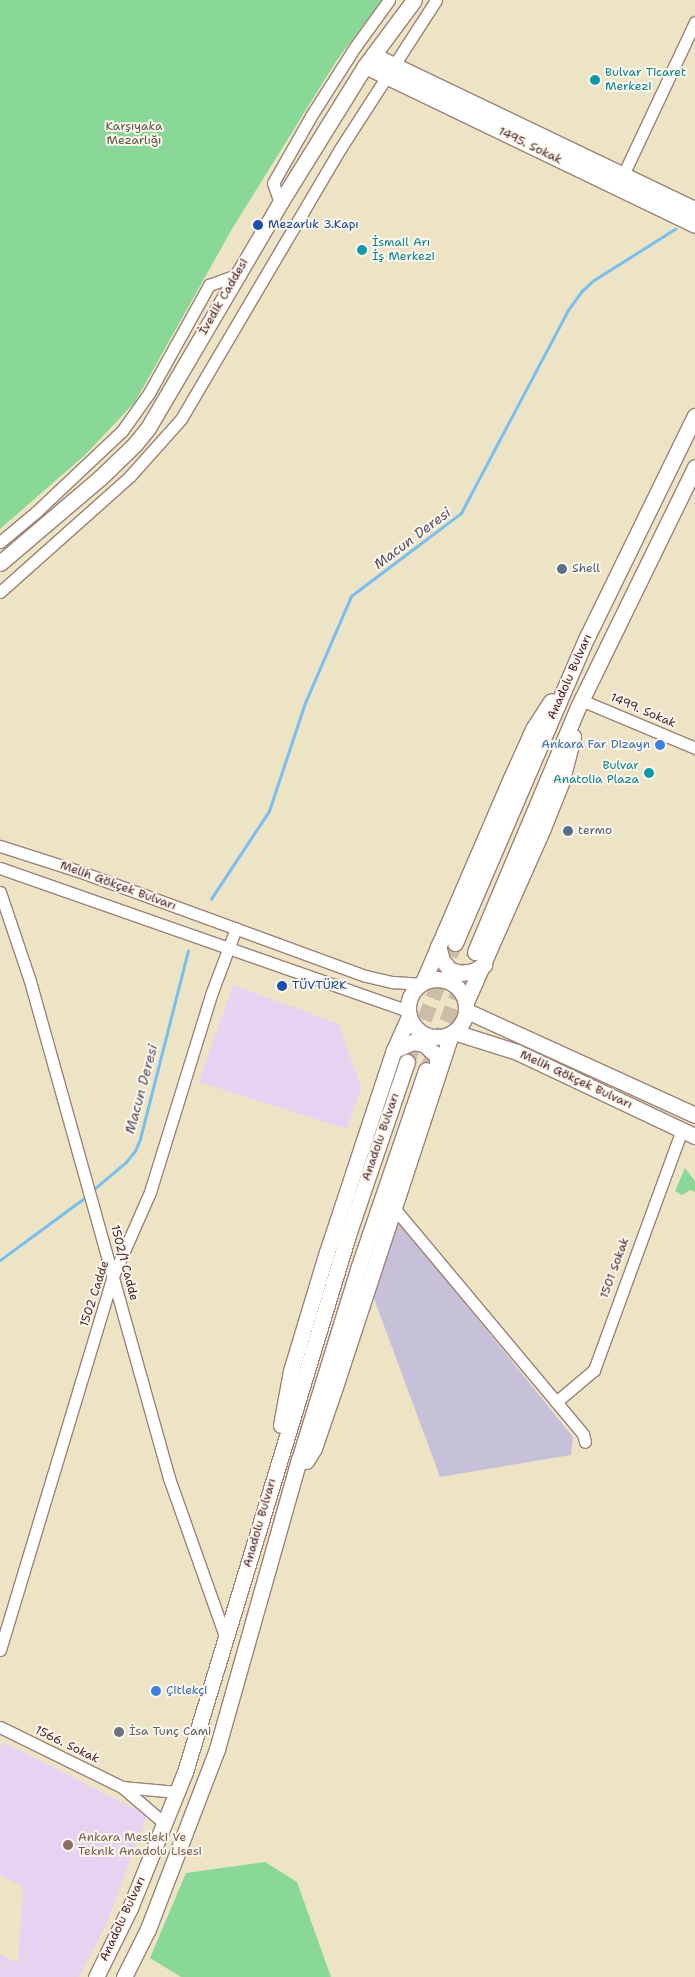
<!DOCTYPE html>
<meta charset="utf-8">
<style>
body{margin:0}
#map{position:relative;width:695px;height:1977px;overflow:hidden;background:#ede4c6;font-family:"Shantell Sans",sans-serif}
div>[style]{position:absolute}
.built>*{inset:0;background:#e5d3f1}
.industrial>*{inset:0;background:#c7c0d9}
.green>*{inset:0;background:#8ad897}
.stream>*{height:2.5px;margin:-1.25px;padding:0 1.25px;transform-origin:1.25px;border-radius:1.25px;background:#78bff0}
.major-tunnel>*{height:15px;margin-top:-7.5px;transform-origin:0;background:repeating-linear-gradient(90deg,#ccbda7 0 15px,transparent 0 23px)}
.roads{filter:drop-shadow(1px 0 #9c8278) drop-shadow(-1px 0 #9c8278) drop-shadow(0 1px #9c8278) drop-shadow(0 -1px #9c8278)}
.minor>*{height:11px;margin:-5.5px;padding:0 5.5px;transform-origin:5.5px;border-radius:5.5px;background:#fff}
.major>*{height:15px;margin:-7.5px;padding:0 7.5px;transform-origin:7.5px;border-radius:7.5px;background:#fff}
.major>.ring{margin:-7.5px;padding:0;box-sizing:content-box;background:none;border:15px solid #fff;border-radius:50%}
.dots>*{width:14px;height:14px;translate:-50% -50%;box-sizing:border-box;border:2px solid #fbf7ec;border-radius:50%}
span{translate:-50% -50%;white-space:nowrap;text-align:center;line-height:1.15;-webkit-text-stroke:4px #fbf7ec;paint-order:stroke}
.culture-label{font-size:12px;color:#0d838f}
.left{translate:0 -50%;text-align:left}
.right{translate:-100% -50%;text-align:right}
.park-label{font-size:12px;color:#5d564b}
.street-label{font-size:12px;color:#4a1f2b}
.transit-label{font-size:12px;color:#164399}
.service-label{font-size:12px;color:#4e5e75}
.shop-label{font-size:12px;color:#366cbe}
.worship-label{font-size:12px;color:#5b616d}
.education-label{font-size:12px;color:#785e54}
.water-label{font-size:14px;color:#584f66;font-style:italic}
</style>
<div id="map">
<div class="built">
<div style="clip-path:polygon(233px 985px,339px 1024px,361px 1088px,347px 1129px,199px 1082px)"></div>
<div style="clip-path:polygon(3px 1742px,147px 1815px,106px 1925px,79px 1977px,0 1977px,0 1954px,18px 1963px,23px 1887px,0 1875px,0 1749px)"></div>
</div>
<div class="industrial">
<div style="clip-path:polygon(396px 1218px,573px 1437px,571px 1455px,440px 1477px,372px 1293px)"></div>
</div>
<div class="green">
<div style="clip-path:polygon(0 0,382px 0,337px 60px,232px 229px,135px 402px,85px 455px,0 529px)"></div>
<div style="clip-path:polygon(685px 1168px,695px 1181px,695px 1192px,690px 1190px,682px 1195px,675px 1191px)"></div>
<div style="clip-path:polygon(265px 1862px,297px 1882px,331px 1977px,181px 1977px,150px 1958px,186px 1873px)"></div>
</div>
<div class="stream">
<div style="left:211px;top:899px;width:105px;rotate:-56.6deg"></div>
<div style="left:269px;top:811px;width:114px;rotate:-71.6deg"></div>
<div style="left:305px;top:703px;width:116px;rotate:-66.7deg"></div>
<div style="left:351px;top:596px;width:138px;rotate:-37deg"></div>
<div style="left:461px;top:513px;width:229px;rotate:-62.2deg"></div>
<div style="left:568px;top:310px;width:24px;rotate:-54deg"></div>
<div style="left:582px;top:291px;width:16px;rotate:-43deg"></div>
<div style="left:594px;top:280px;width:96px;rotate:-32.2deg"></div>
<div style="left:93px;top:1190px;width:43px;rotate:-40.3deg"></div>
<div style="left:126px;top:1162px;width:14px;rotate:-51deg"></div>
<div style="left:135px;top:1151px;width:13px;rotate:-67deg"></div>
<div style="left:140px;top:1139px;width:194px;rotate:-75.7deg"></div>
<div style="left:0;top:1260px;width:108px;rotate:-36.3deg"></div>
</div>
<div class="major-tunnel">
<div style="left:407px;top:1062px;width:128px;rotate:-68deg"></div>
<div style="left:429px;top:1064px;width:121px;rotate:-67.7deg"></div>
</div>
<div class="roads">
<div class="minor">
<div style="left:623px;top:175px;width:169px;rotate:-64.8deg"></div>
<div style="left:280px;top:203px;width:21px;rotate:-109deg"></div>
<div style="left:273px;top:183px;width:77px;rotate:-60.4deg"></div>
<div style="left:311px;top:116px;width:82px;rotate:-57.5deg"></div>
<div style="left:355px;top:47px;width:58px;rotate:-54.1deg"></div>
<div style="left:0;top:542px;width:47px;rotate:-39.8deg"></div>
<div style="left:36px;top:512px;width:118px;rotate:-43.3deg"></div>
<div style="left:122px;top:431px;width:47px;rotate:-54.6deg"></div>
<div style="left:149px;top:393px;width:124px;rotate:-60.9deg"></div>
<div style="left:209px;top:285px;width:30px;rotate:-20deg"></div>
<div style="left:0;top:592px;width:174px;rotate:-41.7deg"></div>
<div style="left:130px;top:476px;width:76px;rotate:-48.2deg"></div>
<div style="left:181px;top:419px;width:313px;rotate:-59.5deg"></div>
<div style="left:340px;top:149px;width:177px;rotate:-57.2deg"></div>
<div style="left:581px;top:700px;width:124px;rotate:22.8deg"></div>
<div style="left:0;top:846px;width:88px;rotate:17.8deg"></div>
<div style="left:84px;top:873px;width:300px;rotate:20.1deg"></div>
<div style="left:366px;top:976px;width:28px;rotate:13deg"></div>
<div style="left:393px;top:982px;width:26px;rotate:4deg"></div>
<div style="left:0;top:868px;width:432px;rotate:19.3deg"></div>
<div style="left:0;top:892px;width:94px;rotate:71.4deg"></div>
<div style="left:30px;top:981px;width:516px;rotate:74.37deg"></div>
<div style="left:169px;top:1478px;width:171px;rotate:70.5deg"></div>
<div style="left:394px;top:1208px;width:295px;rotate:50.1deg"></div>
<div style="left:583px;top:1434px;width:8px;rotate:76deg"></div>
<div style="left:556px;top:1402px;width:50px;rotate:-40.1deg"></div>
<div style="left:594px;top:1370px;width:257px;rotate:-69.9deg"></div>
<div style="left:0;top:1650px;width:391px;rotate:-73.2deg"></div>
<div style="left:113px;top:1276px;width:92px;rotate:-66.2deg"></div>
<div style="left:150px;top:1192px;width:209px;rotate:-72.8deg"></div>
<div style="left:212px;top:992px;width:68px;rotate:-69.4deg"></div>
<div style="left:0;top:1727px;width:136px;rotate:26.2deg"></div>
<div style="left:122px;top:1787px;width:55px;rotate:40.6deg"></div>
<div style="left:122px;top:1787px;width:55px;rotate:5.2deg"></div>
</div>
<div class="major">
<div style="left:373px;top:55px;width:357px;rotate:25.6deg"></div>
<div style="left:365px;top:66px;width:366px;rotate:25.7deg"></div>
<div style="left:0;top:563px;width:133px;rotate:-40.4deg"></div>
<div style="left:101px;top:477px;width:47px;rotate:-44.1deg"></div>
<div style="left:135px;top:444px;width:21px;rotate:-51deg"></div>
<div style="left:148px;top:428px;width:261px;rotate:-59.6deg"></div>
<div style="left:280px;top:203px;width:161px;rotate:-58.2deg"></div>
<div style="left:365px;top:66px;width:82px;rotate:-53.4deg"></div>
<div style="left:455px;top:943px;width:333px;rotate:-66.7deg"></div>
<div style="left:587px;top:637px;width:246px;rotate:-64deg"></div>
<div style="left:438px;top:946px;width:15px;rotate:74deg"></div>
<div style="left:442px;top:960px;width:13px;rotate:51deg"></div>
<div style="left:450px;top:970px;width:11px;rotate:15deg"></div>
<div style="left:461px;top:973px;width:12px;rotate:-9deg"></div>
<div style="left:473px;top:971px;width:13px;rotate:-29deg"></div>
<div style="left:475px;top:952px;width:266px;rotate:-67.2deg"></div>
<div style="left:578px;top:707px;width:267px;rotate:-64deg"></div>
<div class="ring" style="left:408px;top:979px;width:43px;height:43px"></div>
<div style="left:423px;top:982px;width:222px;rotate:-66.7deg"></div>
<div style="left:511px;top:778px;width:54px;rotate:-65.8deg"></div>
<div style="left:533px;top:729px;width:33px;rotate:-57deg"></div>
<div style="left:466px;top:1002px;width:190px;rotate:-66.1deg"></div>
<div style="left:543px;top:828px;width:48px;rotate:-68.2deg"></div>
<div style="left:561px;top:783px;width:48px;rotate:-75.4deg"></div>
<div style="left:467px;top:1011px;width:251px;rotate:24.5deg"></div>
<div style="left:454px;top:1032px;width:66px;rotate:17.6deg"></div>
<div style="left:517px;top:1052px;width:197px;rotate:25.3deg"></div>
<div style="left:394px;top:1050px;width:21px;rotate:-23deg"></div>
<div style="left:413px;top:1042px;width:11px;rotate:10deg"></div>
<div style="left:424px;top:1044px;width:18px;rotate:43deg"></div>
<div style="left:437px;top:1056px;width:15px;rotate:90deg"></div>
<div style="left:281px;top:1425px;width:55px;rotate:-79.5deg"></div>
<div style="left:291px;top:1371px;width:124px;rotate:-73.2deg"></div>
<div style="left:327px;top:1252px;width:213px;rotate:-71.7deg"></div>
<div style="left:394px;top:1050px;width:37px;rotate:-66deg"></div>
<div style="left:306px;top:1461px;width:15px;rotate:-58deg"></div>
<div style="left:314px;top:1448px;width:65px;rotate:-71deg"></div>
<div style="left:335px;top:1387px;width:372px;rotate:-71.8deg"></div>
<div style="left:96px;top:1977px;width:77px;rotate:-63.8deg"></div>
<div style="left:130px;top:1908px;width:147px;rotate:-68deg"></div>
<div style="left:185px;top:1772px;width:561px;rotate:-73.11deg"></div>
<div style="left:348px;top:1235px;width:183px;rotate:-71.2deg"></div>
<div style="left:124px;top:1977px;width:54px;rotate:-63.4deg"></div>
<div style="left:148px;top:1929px;width:193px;rotate:-69deg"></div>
<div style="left:217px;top:1749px;width:300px;rotate:-74.2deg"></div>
<div style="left:299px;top:1460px;width:203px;rotate:-72.8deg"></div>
<div style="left:359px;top:1266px;width:207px;rotate:-71.1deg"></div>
</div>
</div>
<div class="dots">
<div style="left:595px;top:80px;background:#0f9aa8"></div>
<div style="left:258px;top:225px;background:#1a4fb4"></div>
<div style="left:362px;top:250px;background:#0f9aa8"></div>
<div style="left:562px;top:569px;background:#5c6f8a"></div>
<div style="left:660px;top:745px;background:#3f7fe0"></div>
<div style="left:649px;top:773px;background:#0f9aa8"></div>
<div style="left:568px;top:831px;background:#5c6f8a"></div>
<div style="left:282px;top:986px;background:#1a4fb4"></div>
<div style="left:156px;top:1691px;background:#3f7fe0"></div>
<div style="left:119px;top:1732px;background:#6b7280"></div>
<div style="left:68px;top:1845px;background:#8d6e63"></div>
</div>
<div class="culture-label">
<span class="left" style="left:605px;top:80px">Bulvar Ticaret<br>Merkezi</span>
<span class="left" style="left:372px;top:250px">İsmail Arı<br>İş Merkezi</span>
<span class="right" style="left:639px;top:773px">Bulvar<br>Anatolia Plaza</span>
</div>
<div class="park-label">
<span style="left:134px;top:134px">Karşıyaka<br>Mezarlığı</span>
</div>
<div class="street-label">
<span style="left:530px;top:146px;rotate:26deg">1495. Sokak</span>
<span style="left:224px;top:297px;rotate:-60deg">İvedik Caddesi</span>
<span style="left:570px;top:677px;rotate:-66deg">Anadolu Bulvarı</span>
<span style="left:643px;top:711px;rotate:23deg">1499. Sokak</span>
<span style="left:118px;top:886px;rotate:20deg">Melih Gökçek Bulvarı</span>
<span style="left:576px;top:1080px;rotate:25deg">Melih Gökçek Bulvarı</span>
<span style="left:381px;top:1137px;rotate:-71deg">Anadolu Bulvarı</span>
<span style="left:124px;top:1263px;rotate:75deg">1502/1 Cadde</span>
<span style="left:615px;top:1268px;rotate:-70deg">1501 Sokak</span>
<span style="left:95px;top:1294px;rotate:-72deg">1502 Cadde</span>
<span style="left:260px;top:1523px;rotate:-74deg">Anadolu Bulvarı</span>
<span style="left:67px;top:1745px;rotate:26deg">1566. Sokak</span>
<span style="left:123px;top:1919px;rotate:-65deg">Anadolu Bulvarı</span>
</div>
<div class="transit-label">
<span class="left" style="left:268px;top:225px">Mezarlık 3.Kapı</span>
<span class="left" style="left:292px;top:986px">TÜVTÜRK</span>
</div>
<div class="service-label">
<span class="left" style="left:572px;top:569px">Shell</span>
<span class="left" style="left:578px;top:831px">termo</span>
</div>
<div class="shop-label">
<span class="right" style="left:650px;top:745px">Ankara Far Dizayn</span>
<span class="left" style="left:166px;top:1691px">Çitlekçi</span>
</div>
<div class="worship-label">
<span class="left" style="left:129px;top:1732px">İsa Tunç Cami</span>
</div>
<div class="education-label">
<span class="left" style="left:78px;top:1845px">Ankara Mesleki Ve<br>Teknik Anadolu Lisesi</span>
</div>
<div class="water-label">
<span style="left:412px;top:538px;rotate:-37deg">Macun Deresi</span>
<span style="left:141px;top:1089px;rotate:-75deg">Macun Deresi</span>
</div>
</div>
